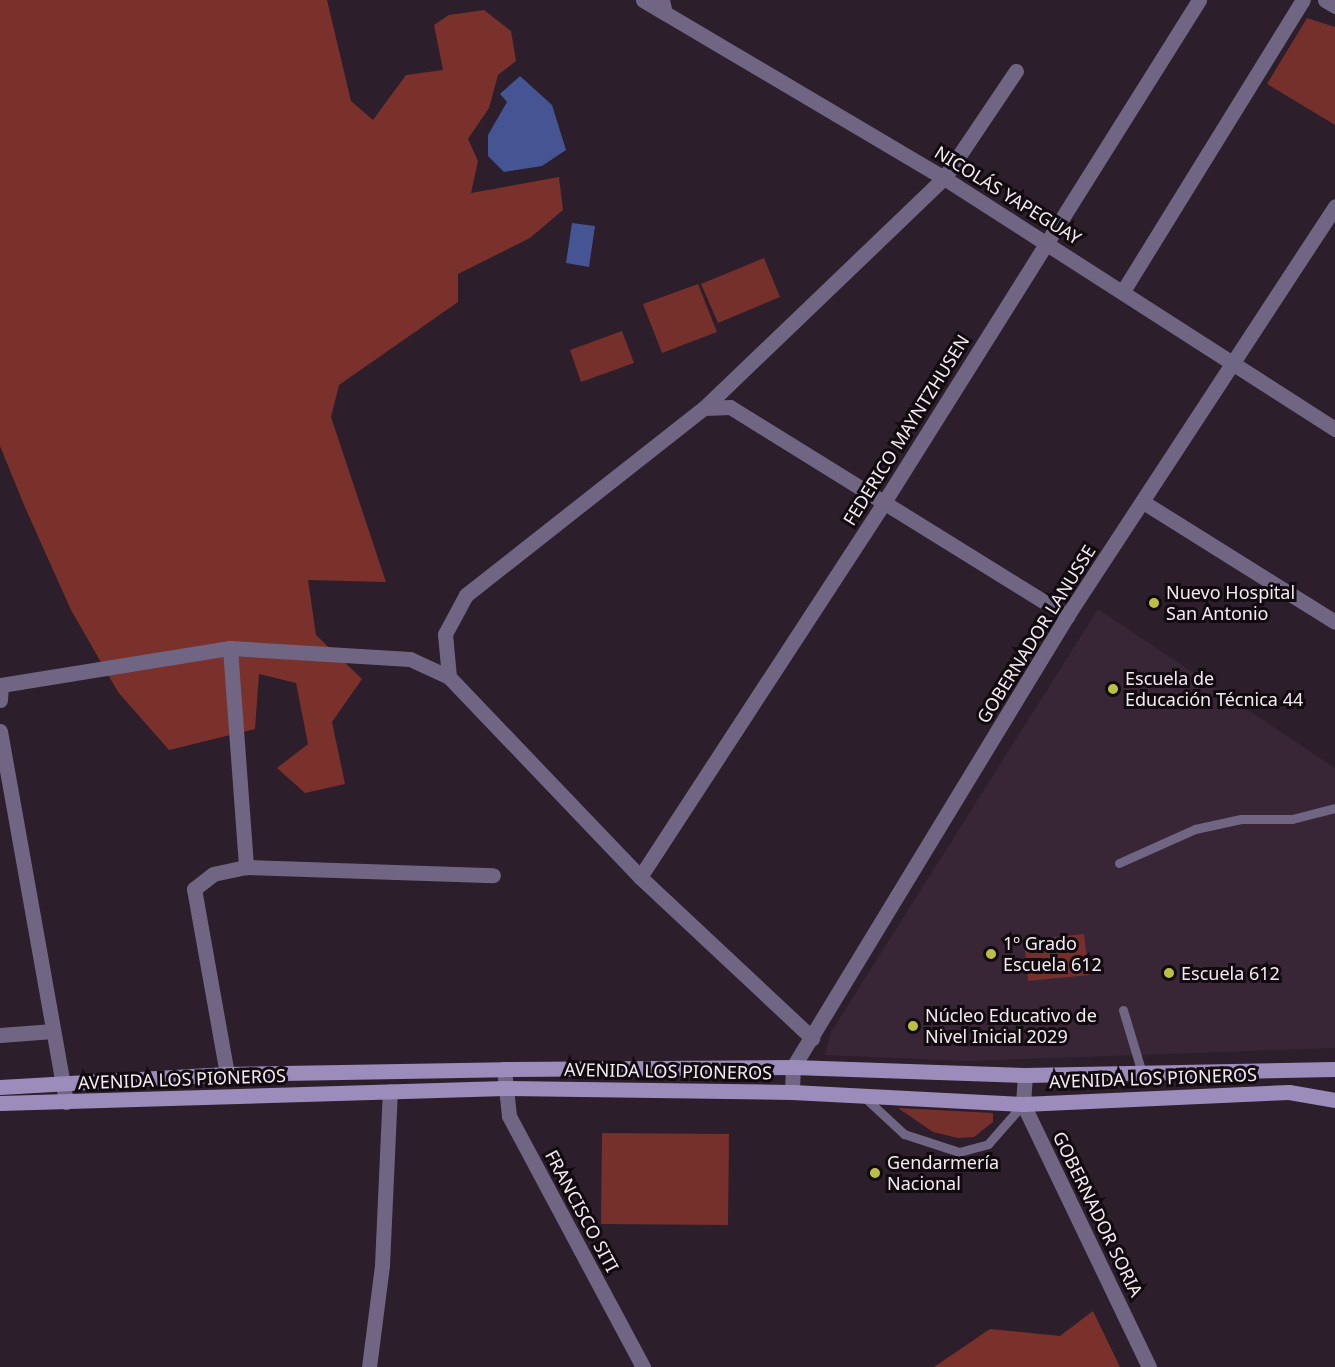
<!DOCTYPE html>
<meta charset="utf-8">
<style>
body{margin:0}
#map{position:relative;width:1335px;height:1367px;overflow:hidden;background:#2c1e2b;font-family:"Noto Sans",sans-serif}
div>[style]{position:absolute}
.built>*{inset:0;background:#382536}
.green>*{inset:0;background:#75302c}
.forest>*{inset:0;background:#7a312c}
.water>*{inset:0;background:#455594}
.service>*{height:9px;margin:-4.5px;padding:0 4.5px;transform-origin:4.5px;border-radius:4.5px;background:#706684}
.minor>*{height:15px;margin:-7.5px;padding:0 7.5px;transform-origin:7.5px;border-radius:7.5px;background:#706684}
.secondary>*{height:15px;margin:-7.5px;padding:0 7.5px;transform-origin:7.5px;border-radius:7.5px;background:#9c8cbb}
.dots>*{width:16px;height:16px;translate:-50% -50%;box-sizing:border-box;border:3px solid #110b10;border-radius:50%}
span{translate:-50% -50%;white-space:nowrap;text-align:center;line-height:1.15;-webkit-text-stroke:6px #110b10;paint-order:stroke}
.street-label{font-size:18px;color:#f3eaf2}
.poi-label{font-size:18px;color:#f3eaf2}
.left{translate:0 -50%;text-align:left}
</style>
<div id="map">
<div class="built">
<div style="clip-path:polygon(1098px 609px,1335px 768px,1335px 1048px,967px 1061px,825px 1055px,831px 1032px)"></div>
</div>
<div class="green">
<div style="clip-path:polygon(1307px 18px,1335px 27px,1335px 125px,1267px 84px)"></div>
<div style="clip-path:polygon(764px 258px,780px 297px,718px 323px,701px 284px)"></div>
<div style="clip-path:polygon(698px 284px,717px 332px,662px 353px,643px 304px)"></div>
<div style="clip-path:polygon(622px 331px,634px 363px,581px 382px,570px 350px)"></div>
<div style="clip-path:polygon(1084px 934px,1089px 975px,1028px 981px,1024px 940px)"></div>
<div style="clip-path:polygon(898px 1108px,993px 1113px,993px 1122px,974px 1137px,958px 1138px,933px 1132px)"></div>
<div style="clip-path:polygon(602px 1133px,729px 1134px,728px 1225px,601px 1224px)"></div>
</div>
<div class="forest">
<div style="clip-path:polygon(0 0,327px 0,351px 101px,373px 120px,406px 75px,443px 70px,434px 25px,449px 15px,484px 10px,511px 31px,516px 61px,498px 75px,489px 108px,468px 139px,478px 161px,471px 193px,559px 177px,563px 210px,530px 238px,458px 274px,458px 302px,339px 385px,331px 417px,386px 582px,308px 580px,316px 635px,362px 679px,332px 722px,345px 784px,305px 793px,277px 768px,308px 744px,296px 683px,259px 674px,255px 729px,169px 750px,118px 692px,71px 610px,24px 505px,0 446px)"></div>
<div style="clip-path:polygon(1093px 1311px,1120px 1367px,934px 1367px,990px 1329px,1060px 1336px)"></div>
</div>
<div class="water">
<div style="clip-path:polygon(520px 76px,552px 105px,566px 150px,542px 166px,504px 172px,488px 156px,488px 135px,507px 102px,500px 94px)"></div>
<div style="clip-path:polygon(572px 223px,595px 226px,589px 267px,566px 263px)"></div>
</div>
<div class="service">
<div style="left:1119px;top:863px;width:83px;rotate:-24.1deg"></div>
<div style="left:1195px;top:829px;width:47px;rotate:-12.3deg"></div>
<div style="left:1241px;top:819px;width:51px"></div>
<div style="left:1292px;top:819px;width:44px;rotate:-14.3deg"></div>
<div style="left:1123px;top:1010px;width:66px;rotate:73.2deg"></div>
<div style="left:863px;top:1096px;width:56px;rotate:42.8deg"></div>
<div style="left:904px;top:1134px;width:58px;rotate:18.1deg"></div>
<div style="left:959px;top:1152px;width:30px;rotate:-15deg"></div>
<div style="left:988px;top:1144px;width:53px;rotate:-48.8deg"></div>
</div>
<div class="minor">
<div style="left:643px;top:0;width:26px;rotate:31deg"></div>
<div style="left:662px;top:0;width:13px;rotate:77deg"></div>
<div style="left:665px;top:13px;width:324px;rotate:30.6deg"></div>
<div style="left:944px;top:178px;width:465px;rotate:32.7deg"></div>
<div style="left:1325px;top:0;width:12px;rotate:31deg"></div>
<div style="left:1123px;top:291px;width:342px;rotate:-58.3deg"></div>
<div style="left:704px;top:408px;width:332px;rotate:-43.8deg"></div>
<div style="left:944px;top:178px;width:129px;rotate:-56.1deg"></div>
<div style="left:1143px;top:502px;width:226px;rotate:32deg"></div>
<div style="left:230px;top:648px;width:220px;rotate:85.8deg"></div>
<div style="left:449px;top:677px;width:43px;rotate:-95.3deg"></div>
<div style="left:445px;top:634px;width:44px;rotate:-61.7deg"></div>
<div style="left:466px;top:595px;width:303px;rotate:-38.2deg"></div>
<div style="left:704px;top:408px;width:26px;rotate:-2deg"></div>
<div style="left:730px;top:407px;width:397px;rotate:31.8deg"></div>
<div style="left:0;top:700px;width:15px;rotate:-86deg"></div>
<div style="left:1px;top:685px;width:232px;rotate:-9.2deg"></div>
<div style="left:230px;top:648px;width:180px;rotate:3.5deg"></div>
<div style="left:410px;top:659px;width:43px;rotate:24.8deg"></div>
<div style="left:449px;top:677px;width:277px;rotate:46.3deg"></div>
<div style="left:640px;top:877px;width:236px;rotate:43.1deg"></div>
<div style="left:0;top:731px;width:377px;rotate:79.9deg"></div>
<div style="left:640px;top:877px;width:451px;rotate:-56.9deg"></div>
<div style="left:886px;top:499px;width:589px;rotate:-57.9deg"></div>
<div style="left:0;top:1035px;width:53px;rotate:-4.3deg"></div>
<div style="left:504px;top:1069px;width:47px;rotate:83.9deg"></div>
<div style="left:509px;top:1116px;width:285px;rotate:61.9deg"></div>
<div style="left:227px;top:1074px;width:188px;rotate:-100.1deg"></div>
<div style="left:194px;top:889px;width:24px;rotate:-38deg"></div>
<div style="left:213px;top:874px;width:34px;rotate:-12deg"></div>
<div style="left:246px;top:867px;width:247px;rotate:1.9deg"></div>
<div style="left:1025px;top:1075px;width:29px;rotate:94deg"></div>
<div style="left:1023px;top:1104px;width:292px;rotate:64.4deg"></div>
<div style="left:792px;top:1092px;width:25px;rotate:-88deg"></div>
<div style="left:793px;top:1067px;width:528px;rotate:-58.72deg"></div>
<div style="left:1067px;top:616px;width:490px;rotate:-56.8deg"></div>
<div style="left:369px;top:1367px;width:103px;rotate:-82.7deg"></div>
<div style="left:382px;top:1265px;width:174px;rotate:-87.4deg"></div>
</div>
<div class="secondary">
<div style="left:0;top:1087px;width:227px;rotate:-3.3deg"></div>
<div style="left:227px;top:1074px;width:277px;rotate:-1deg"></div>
<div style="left:504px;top:1069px;width:289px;rotate:-0.4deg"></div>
<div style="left:793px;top:1067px;width:232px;rotate:2deg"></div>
<div style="left:1025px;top:1075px;width:310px;rotate:-1.1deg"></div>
<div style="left:0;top:1103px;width:505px;rotate:-1.7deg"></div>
<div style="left:505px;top:1088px;width:287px;rotate:0.8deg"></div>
<div style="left:792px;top:1092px;width:231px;rotate:3deg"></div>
<div style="left:1023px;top:1104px;width:266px;rotate:-2.6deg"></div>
<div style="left:1289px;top:1092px;width:47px;rotate:9.9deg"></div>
</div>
<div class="dots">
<div style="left:1154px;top:603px;background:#bbc045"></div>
<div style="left:1113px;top:689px;background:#bbc045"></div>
<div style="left:991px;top:954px;background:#bbc045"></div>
<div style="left:1169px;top:973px;background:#bbc045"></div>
<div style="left:913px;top:1026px;background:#bbc045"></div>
<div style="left:875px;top:1173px;background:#bbc045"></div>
</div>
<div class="street-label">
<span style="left:1008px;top:195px;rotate:32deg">NICOLÁS YAPEGUAY</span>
<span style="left:906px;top:430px;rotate:-58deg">FEDERICO MAYNTZHUSEN</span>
<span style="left:1036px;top:634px;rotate:-58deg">GOBERNADOR LANUSSE</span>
<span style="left:668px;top:1071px;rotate:1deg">AVENIDA LOS PIONEROS</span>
<span style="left:1153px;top:1078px;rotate:-2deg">AVENIDA LOS PIONEROS</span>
<span style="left:182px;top:1079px;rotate:-2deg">AVENIDA LOS PIONEROS</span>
<span style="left:582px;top:1211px;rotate:62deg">FRANCISCO SITI</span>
<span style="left:1098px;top:1214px;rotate:64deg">GOBERNADOR SORIA</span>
</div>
<div class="poi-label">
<span class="left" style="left:1166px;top:603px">Nuevo Hospital<br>San Antonio</span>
<span class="left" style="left:1125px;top:689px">Escuela de<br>Educación Técnica 44</span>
<span class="left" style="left:1003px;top:954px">1º Grado<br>Escuela 612</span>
<span class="left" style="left:1181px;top:973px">Escuela 612</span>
<span class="left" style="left:925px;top:1026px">Núcleo Educativo de<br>Nivel Inicial 2029</span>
<span class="left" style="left:887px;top:1173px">Gendarmería<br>Nacional</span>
</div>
</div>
